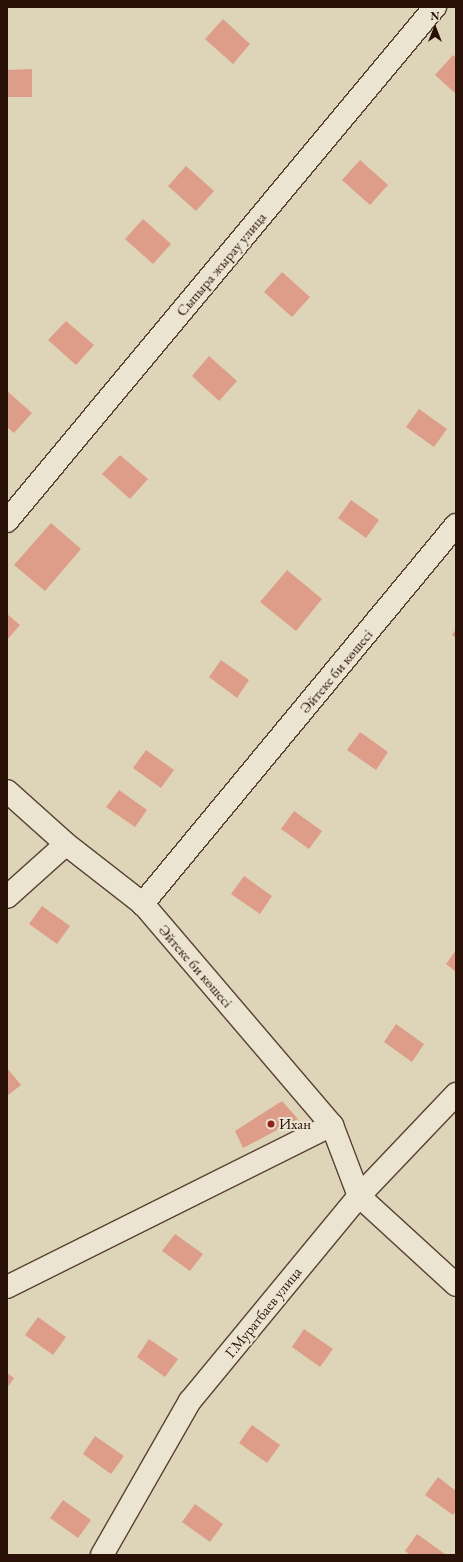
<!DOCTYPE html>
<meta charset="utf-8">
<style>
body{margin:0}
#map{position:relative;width:463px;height:1562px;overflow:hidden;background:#ded5b8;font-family:"EB Garamond",serif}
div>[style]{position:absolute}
.building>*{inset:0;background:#dd9d89}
.roads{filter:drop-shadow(1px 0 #574234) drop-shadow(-1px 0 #574234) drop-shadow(0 1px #574234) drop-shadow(0 -1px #574234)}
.minor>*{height:22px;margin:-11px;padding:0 11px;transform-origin:11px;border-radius:11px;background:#eae4d1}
.dots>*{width:11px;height:11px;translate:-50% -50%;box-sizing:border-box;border:2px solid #eae4d1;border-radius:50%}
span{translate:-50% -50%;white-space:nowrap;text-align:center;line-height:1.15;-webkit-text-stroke:4px #eae4d1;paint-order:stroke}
.street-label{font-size:15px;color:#2a1108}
.poi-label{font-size:15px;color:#2a1108}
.left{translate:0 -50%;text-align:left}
.frame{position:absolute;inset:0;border:8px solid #2a1108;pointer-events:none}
.north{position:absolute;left:415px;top:8px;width:40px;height:40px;-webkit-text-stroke:3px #eae4d1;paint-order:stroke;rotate:0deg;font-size:11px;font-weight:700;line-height:16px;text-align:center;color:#2a1108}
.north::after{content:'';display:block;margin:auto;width:14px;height:18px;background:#2a1108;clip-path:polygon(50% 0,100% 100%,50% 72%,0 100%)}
</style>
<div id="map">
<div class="building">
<div style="clip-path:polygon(223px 19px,250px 44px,233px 64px,205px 39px)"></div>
<div style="clip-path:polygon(453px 55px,456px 58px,456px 94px,435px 75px)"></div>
<div style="clip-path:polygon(32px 69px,32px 97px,7px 97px,7px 70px)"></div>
<div style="clip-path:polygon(360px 160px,388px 185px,370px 205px,342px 180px)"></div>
<div style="clip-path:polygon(186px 166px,214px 191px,196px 211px,168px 186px)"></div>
<div style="clip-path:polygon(143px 219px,171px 244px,153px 264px,125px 239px)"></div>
<div style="clip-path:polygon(282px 272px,310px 297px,292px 317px,264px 292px)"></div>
<div style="clip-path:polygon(66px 321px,94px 345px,76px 365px,48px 340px)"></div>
<div style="clip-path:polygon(209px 356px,237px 381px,219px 401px,192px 376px)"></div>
<div style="clip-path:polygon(7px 391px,32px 413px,14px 433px,7px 427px)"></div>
<div style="clip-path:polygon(419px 409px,447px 429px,434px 447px,406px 427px)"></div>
<div style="clip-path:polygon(120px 455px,148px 479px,130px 499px,102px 474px)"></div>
<div style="clip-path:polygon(351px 500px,379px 520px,366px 538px,338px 518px)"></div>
<div style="clip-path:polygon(51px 523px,81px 549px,45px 591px,14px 565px)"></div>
<div style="clip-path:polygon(287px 570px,322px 599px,296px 631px,260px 602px)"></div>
<div style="clip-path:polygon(7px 614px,20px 625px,7px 640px)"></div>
<div style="clip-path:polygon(456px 629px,456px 638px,452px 635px)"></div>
<div style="clip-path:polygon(221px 660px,249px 680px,237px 698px,209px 677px)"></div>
<div style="clip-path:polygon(360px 732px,388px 752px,376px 770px,347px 750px)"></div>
<div style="clip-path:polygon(146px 750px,174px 770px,161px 788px,133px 768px)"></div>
<div style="clip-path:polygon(119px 790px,147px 810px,135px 827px,106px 807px)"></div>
<div style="clip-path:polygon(294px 811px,322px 831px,309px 849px,281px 829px)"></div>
<div style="clip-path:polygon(244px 876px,272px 896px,260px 914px,231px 894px)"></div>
<div style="clip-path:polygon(42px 906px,70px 926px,57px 944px,29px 924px)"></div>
<div style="clip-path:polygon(456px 950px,456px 972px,446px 964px)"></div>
<div style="clip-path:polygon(396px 1024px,424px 1044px,412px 1062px,384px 1042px)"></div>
<div style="clip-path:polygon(7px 1068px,21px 1085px,7px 1096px)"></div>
<div style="clip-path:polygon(282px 1101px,298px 1119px,243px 1148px,235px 1131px)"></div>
<div style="clip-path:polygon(175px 1234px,203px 1254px,190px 1271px,162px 1251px)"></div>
<div style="clip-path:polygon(38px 1317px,66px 1337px,53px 1355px,25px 1335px)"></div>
<div style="clip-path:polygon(304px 1329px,333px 1349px,320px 1367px,292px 1347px)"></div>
<div style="clip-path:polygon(149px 1339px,178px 1359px,165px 1377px,137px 1357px)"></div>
<div style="clip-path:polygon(7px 1373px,14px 1378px,7px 1388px)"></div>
<div style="clip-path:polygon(252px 1425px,280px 1445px,267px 1463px,239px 1443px)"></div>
<div style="clip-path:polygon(95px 1436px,124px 1456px,111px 1474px,83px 1454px)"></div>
<div style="clip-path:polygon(438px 1477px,456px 1491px,456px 1511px,453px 1515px,425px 1495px)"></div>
<div style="clip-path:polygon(63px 1500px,91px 1520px,78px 1538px,50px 1518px)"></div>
<div style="clip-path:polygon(195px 1504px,223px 1524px,210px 1542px,182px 1522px)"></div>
<div style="clip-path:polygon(417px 1534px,445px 1554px,444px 1555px,410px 1555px,405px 1551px)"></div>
</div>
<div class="roads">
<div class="minor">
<div style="left:7px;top:521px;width:669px;rotate:-50.22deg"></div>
<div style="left:456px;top:525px;width:492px;rotate:129.6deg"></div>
<div style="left:143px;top:904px;width:291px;rotate:49.5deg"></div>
<div style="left:332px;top:1125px;width:76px;rotate:69.2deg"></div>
<div style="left:359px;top:1196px;width:132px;rotate:42.5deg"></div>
<div style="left:7px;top:791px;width:79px;rotate:41.9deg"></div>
<div style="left:66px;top:844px;width:98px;rotate:37.9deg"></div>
<div style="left:7px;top:897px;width:79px;rotate:-41.9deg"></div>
<div style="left:7px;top:1287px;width:363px;rotate:-26.5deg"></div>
<div style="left:102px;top:1555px;width:177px;rotate:-60.3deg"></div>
<div style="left:190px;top:1401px;width:266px;rotate:-50.5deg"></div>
<div style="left:359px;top:1196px;width:141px;rotate:-46.4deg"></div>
</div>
</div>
<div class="dots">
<div style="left:271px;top:1124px;background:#8f2418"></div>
</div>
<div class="street-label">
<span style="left:221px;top:264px;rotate:-50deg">Сыпыра жырау улица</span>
<span style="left:336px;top:671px;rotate:-50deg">Әйтеке би көшесі</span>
<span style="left:196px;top:966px;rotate:49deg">Әйтеке би көшесі</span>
<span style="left:263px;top:1312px;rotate:-51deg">Г.Муратбаев улица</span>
</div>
<div class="poi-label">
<span class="left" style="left:279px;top:1124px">Ихан</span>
</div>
<div class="frame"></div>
<div class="north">N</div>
</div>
